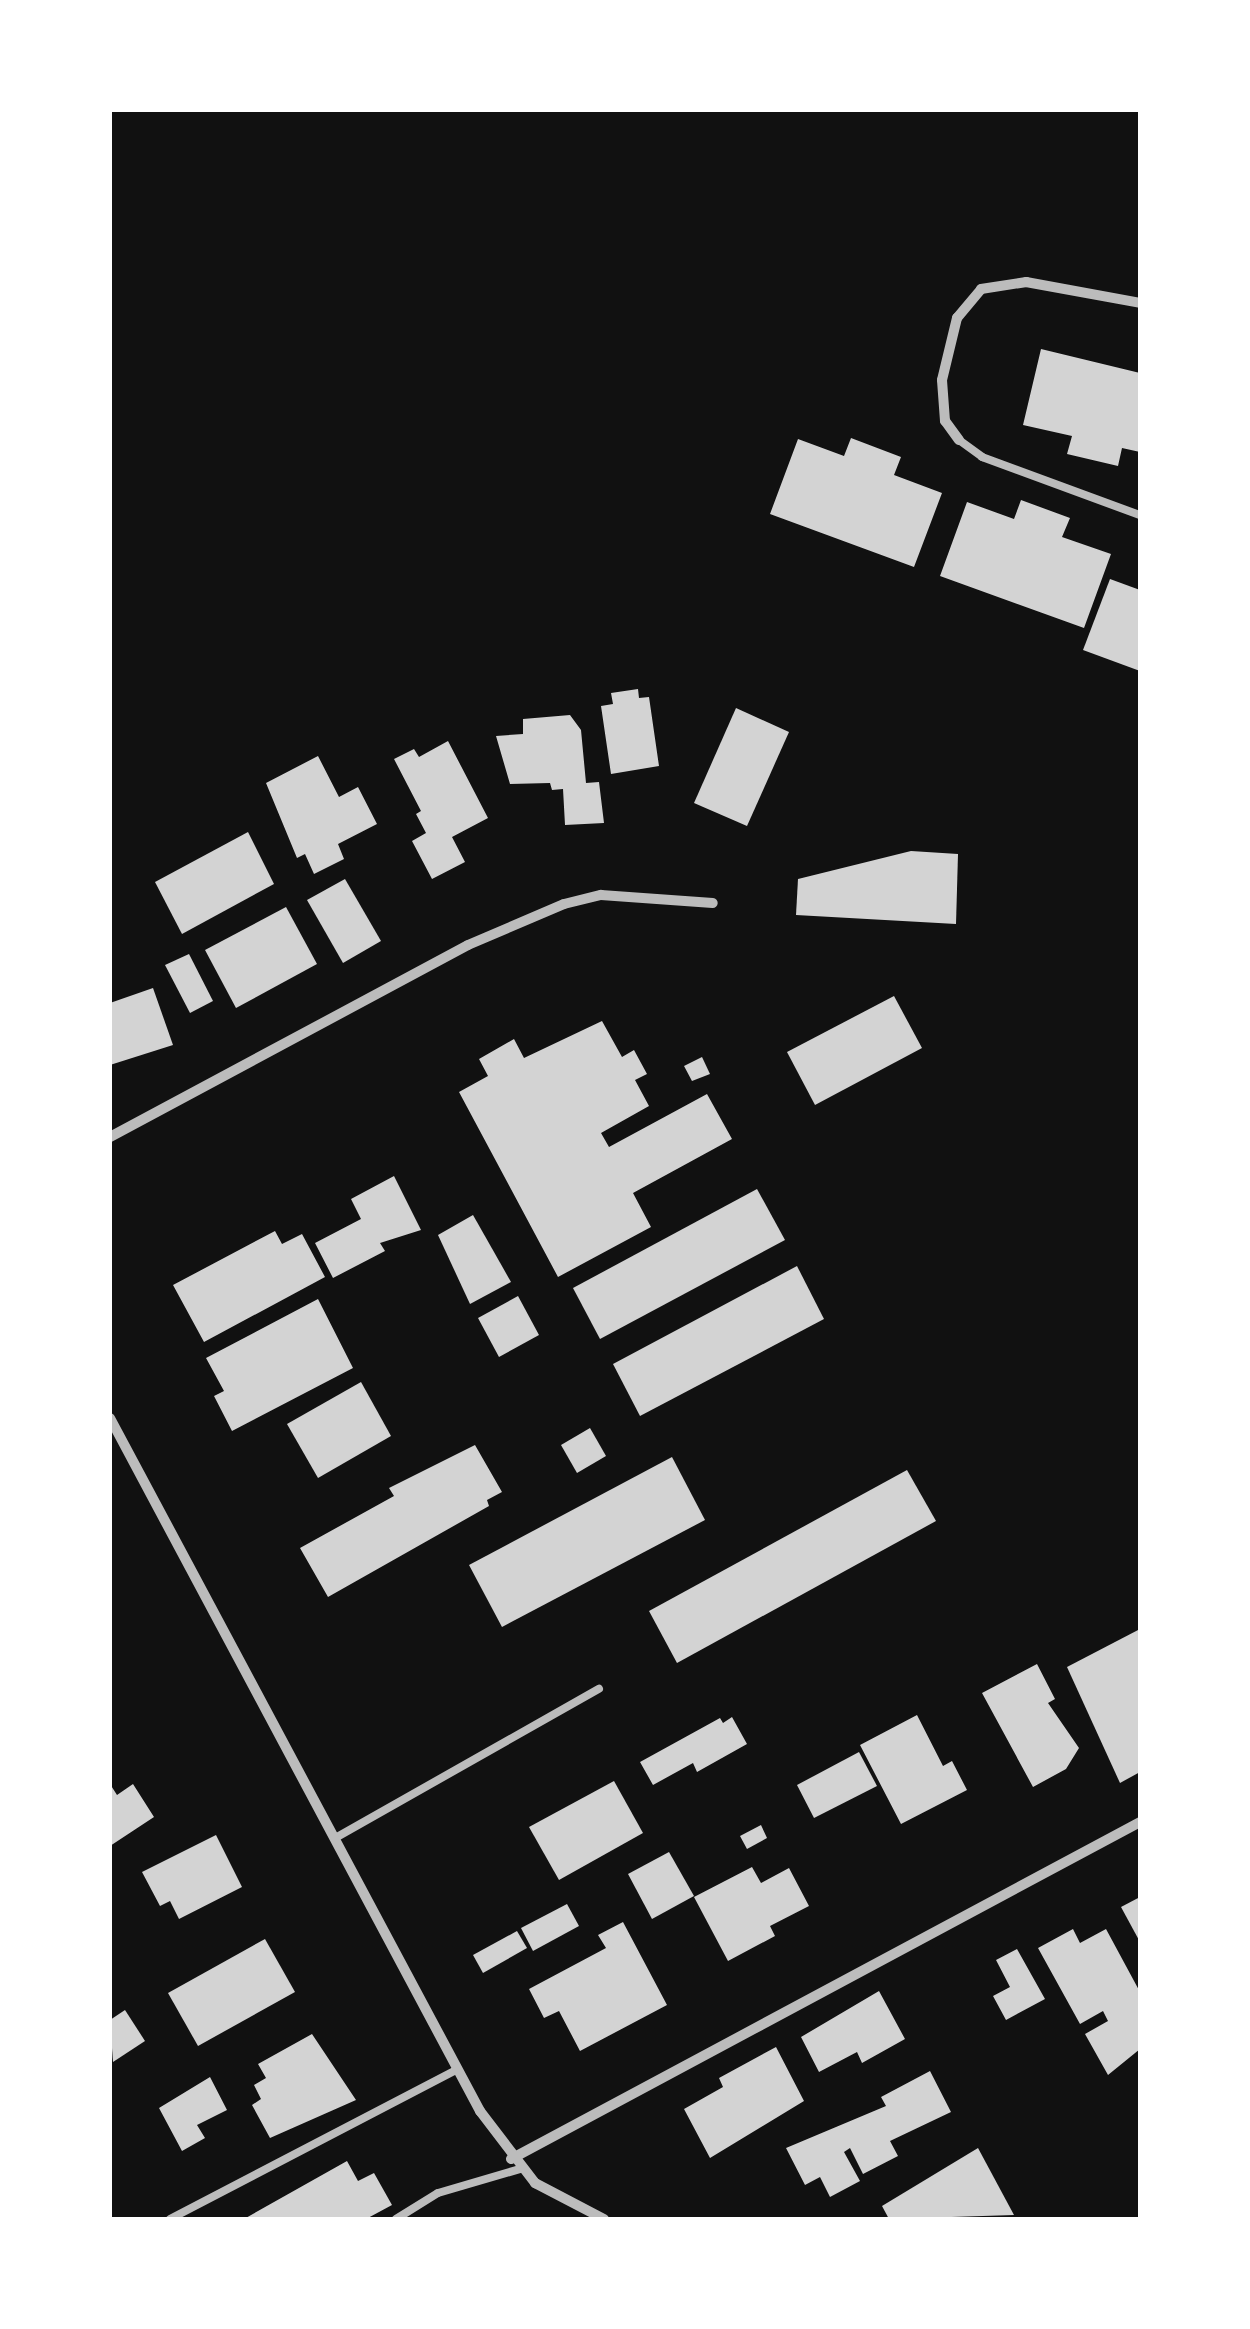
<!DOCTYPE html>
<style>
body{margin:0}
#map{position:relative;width:1250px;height:2329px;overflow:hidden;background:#111;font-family:Raleway,sans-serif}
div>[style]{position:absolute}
.building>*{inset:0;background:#d3d3d3}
.service>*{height:8px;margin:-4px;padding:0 4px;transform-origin:4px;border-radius:4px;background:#bcbcbc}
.minor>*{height:10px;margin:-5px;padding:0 5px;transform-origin:5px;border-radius:5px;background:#bcbcbc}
span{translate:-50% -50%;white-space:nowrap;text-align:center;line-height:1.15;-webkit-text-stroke:10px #fff;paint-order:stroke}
.frame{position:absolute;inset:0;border:112px solid #fff;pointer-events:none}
</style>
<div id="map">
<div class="building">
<div style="clip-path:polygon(1041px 349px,1140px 373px,1140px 452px,1122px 448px,1118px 466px,1067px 454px,1072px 436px,1023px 425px)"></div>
<div style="clip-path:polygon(851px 438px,901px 457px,894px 475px,942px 493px,914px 567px,770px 514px,798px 439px,844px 456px)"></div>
<div style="clip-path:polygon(1021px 500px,1070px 518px,1062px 537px,1111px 554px,1084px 628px,940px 576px,967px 502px,1014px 519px)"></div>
<div style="clip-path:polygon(1110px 579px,1140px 590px,1140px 671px,1083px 650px)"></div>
<div style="clip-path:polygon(638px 689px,639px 698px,649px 697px,659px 766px,611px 774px,601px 706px,613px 704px,611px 693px)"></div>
<div style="clip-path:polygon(736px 708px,789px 732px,747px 826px,694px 803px)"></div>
<div style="clip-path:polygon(570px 715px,581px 730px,586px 783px,599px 782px,604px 823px,565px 825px,563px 789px,552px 790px,550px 783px,510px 784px,496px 736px,523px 734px,523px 719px)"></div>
<div style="clip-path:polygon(448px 741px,488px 818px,452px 837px,465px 862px,432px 879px,412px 841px,426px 833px,416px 814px,421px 811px,394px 759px,414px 749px,419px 757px)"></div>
<div style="clip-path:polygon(318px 756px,339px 797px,358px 787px,377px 824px,338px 844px,344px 859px,314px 874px,305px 854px,297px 858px,266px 783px)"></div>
<div style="clip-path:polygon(248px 832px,274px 884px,182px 934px,155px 882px)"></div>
<div style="clip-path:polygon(911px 851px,958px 854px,956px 924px,796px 915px,798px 879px)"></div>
<div style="clip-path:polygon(345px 879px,381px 941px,343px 963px,307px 900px)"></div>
<div style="clip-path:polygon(286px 907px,317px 964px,236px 1008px,205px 950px)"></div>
<div style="clip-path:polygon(189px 954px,213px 1001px,190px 1013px,165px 965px)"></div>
<div style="clip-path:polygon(153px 988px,173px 1045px,110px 1065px,110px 1003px)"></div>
<div style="clip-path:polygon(894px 996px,922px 1048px,815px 1105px,787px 1052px)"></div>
<div style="clip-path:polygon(602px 1021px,622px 1057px,634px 1050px,647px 1074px,635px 1080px,649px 1106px,601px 1133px,609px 1147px,707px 1094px,732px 1139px,633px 1193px,651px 1227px,558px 1277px,459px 1092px,488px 1076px,479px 1059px,514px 1039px,524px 1058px)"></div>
<div style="clip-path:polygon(702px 1057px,710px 1074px,692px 1081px,684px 1066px)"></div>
<div style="clip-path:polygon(394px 1176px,421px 1230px,380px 1243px,385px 1251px,333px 1278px,315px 1243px,361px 1219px,351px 1199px)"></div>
<div style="clip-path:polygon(757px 1189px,785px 1240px,600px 1339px,573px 1288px)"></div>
<div style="clip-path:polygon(473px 1215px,511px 1282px,470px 1304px,438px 1235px)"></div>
<div style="clip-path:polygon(275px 1231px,282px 1244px,302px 1234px,325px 1277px,204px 1342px,173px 1285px)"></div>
<div style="clip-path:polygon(797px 1266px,824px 1319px,640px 1416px,613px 1364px)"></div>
<div style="clip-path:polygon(518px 1296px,539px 1335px,499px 1357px,478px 1318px)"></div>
<div style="clip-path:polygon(318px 1299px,353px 1368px,232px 1431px,214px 1396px,224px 1391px,206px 1358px)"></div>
<div style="clip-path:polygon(361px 1382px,391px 1436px,318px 1478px,287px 1424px)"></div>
<div style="clip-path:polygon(590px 1428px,606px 1456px,577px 1473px,561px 1445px)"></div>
<div style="clip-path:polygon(475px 1445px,502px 1492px,487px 1500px,489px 1506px,328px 1597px,300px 1548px,394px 1496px,389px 1488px)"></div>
<div style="clip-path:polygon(672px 1457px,705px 1520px,502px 1627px,469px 1565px)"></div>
<div style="clip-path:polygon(907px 1470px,936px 1521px,677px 1663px,649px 1611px)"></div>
<div style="clip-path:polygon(1140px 1629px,1140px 1772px,1120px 1783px,1067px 1667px)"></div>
<div style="clip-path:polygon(1037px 1664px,1055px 1699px,1048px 1703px,1079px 1748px,1066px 1769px,1033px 1787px,982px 1693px)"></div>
<div style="clip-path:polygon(917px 1715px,943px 1766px,952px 1761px,967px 1790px,901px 1824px,860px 1745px)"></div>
<div style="clip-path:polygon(732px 1717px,747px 1744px,697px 1772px,693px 1763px,653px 1785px,640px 1762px,720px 1718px,723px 1723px)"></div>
<div style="clip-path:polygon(859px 1752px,877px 1786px,814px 1818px,797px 1785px)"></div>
<div style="clip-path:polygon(614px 1781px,643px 1833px,559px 1880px,529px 1827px)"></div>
<div style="clip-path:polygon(110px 1784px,117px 1795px,133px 1784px,154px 1817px,110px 1846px)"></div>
<div style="clip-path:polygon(761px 1825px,767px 1838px,747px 1849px,740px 1836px)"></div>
<div style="clip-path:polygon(216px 1835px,242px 1887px,179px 1919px,170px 1901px,160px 1906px,142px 1872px)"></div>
<div style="clip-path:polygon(669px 1852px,694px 1896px,652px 1919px,628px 1874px)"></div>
<div style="clip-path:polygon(752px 1867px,761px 1883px,789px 1868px,809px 1906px,770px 1926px,775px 1936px,728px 1961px,694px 1897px)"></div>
<div style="clip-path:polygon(1140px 1897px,1140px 1942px,1121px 1907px)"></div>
<div style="clip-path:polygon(567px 1904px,579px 1926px,533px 1951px,521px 1928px)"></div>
<div style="clip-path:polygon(623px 1922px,667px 2005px,580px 2051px,559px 2011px,544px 2018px,529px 1989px,606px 1948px,598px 1935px)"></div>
<div style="clip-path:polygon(1073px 1929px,1080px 1943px,1106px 1929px,1140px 1992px,1140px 2049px,1108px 2075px,1085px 2034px,1108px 2021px,1103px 2011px,1080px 2024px,1038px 1948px)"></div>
<div style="clip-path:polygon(517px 1931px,527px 1948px,483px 1973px,473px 1955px)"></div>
<div style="clip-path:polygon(265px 1939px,295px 1992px,198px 2046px,168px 1993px)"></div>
<div style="clip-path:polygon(1017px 1949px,1045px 1999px,1006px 2020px,993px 1996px,1010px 1987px,996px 1960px)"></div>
<div style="clip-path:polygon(879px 1991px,905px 2039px,862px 2063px,857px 2052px,819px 2072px,801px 2037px)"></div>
<div style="clip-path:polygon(125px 2010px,145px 2041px,113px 2062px,110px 2020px)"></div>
<div style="clip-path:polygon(312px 2034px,356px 2100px,270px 2138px,252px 2105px,261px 2099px,254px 2085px,266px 2078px,258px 2064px)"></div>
<div style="clip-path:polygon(776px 2047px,804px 2101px,710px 2158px,684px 2109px,723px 2087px,719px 2078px)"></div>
<div style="clip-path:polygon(930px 2071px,951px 2112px,890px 2141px,898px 2156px,863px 2174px,850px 2148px,844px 2152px,860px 2181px,830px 2197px,820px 2177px,805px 2185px,786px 2148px,886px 2106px,881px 2097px)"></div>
<div style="clip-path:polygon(210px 2077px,227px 2110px,197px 2125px,205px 2138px,182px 2151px,159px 2108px)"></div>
<div style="clip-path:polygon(978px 2148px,1014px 2215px,889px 2219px,882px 2206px)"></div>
<div style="clip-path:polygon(347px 2161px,358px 2181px,374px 2173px,392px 2205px,366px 2219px,244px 2219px)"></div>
</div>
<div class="service">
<div style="left:959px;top:440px;width:29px;rotate:36deg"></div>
<div style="left:982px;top:457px;width:168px;rotate:20.2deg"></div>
<div style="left:337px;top:1837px;width:301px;rotate:-29.5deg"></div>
<div style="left:170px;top:2219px;width:322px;rotate:-27.5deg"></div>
<div style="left:396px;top:2219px;width:49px;rotate:-31.8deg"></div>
<div style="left:438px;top:2193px;width:85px;rotate:-16.3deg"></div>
</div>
<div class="minor">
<div style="left:959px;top:440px;width:24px;rotate:-126deg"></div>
<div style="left:945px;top:421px;width:41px;rotate:-94.2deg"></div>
<div style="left:942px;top:380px;width:64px;rotate:-76.4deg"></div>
<div style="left:957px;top:318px;width:38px;rotate:-50deg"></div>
<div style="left:981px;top:289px;width:46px;rotate:-8.8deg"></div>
<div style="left:1026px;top:282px;width:116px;rotate:10.4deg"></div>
<div style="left:110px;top:1137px;width:406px;rotate:-28.2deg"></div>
<div style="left:468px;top:945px;width:104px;rotate:-23.1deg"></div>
<div style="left:564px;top:904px;width:38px;rotate:-14deg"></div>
<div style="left:601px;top:895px;width:112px;rotate:4.1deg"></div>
<div style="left:110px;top:1418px;width:786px;rotate:61.9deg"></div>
<div style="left:480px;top:2111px;width:91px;rotate:52.6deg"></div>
<div style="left:535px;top:2183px;width:78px;rotate:27.6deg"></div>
<div style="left:511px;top:2159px;width:714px;rotate:-28.18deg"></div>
</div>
<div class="frame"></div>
</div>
